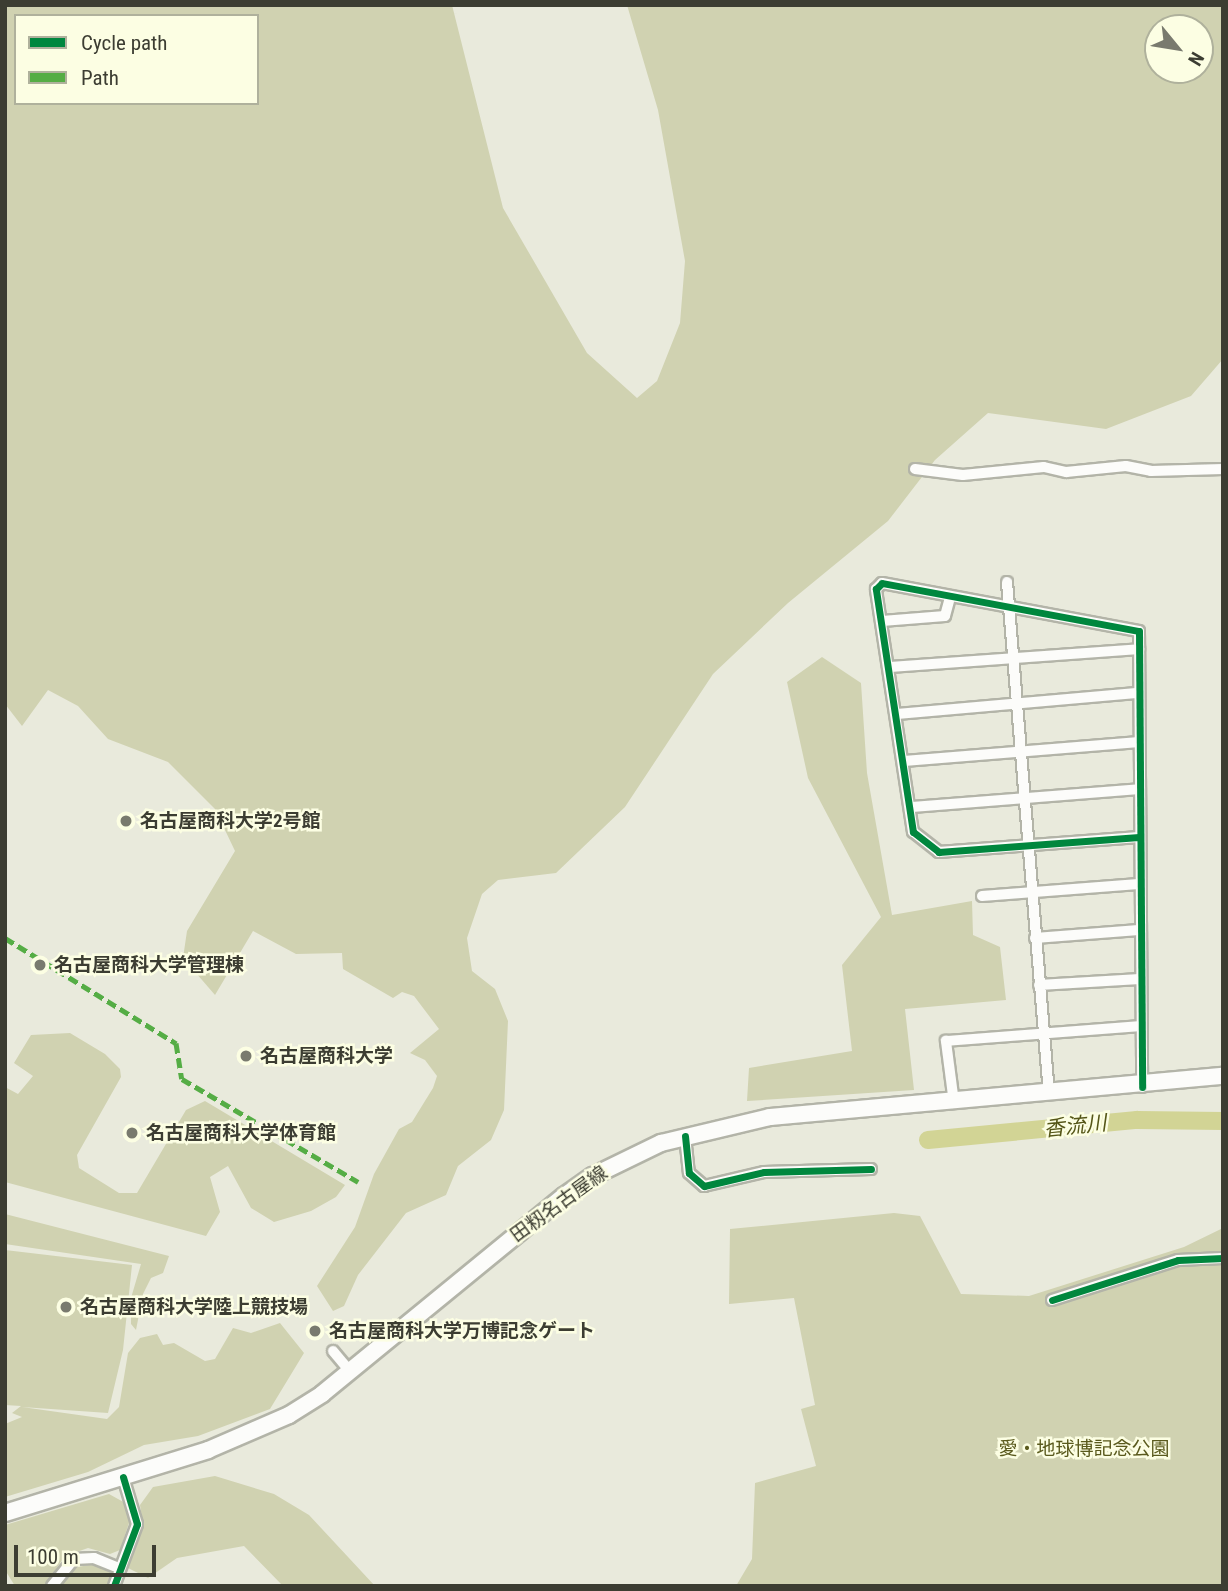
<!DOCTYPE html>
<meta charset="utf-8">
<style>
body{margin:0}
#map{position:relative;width:1228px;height:1591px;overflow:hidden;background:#e9eadc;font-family:"Roboto Condensed","Noto Sans JP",sans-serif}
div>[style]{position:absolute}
.green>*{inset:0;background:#d0d2b1}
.river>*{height:18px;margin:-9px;padding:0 9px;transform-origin:9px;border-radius:9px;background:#d2d495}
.roads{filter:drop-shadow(2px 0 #b3b4a8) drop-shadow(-2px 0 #b3b4a8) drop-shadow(0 2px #b3b4a8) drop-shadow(0 -2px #b3b4a8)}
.street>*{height:10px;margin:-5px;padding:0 5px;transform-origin:5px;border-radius:5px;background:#fcfcfa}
.secondary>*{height:16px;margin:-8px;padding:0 8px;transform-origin:8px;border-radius:8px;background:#fcfcfa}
.quiet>*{height:5px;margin-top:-2.5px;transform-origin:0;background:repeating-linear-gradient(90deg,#55ad45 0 10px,transparent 0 15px)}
.cycleway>*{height:7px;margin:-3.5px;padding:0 3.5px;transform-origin:3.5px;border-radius:3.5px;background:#00873e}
.dots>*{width:19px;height:19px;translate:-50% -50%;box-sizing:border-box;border:4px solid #fcfee3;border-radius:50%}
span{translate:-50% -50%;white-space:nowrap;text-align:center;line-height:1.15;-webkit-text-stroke:5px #fcfee3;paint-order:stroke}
.poi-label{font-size:19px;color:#3c3d32;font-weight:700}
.left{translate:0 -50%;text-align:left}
.street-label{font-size:19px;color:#3c3d32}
.park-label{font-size:19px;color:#5a5a1d}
.water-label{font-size:21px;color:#555618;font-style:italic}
.frame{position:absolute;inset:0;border:7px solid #3c3d32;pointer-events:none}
.legend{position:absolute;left:14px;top:14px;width:245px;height:91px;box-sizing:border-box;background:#fcfee3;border:2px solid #afb19c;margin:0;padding:9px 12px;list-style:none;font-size:21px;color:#3c3d32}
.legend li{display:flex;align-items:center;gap:14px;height:35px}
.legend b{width:35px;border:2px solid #afb19c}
.north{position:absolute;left:1144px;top:14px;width:70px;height:70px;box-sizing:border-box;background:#fcfee3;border:2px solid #afb19c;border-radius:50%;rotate:120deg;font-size:19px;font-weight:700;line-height:28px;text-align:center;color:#3c3d32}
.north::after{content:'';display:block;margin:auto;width:24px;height:32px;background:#797a6e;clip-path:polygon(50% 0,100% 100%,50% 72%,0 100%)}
.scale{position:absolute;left:14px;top:1545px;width:142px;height:32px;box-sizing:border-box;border:4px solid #3c3d32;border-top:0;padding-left:9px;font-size:21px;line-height:24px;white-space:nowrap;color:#3c3d32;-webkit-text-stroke:5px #fcfee3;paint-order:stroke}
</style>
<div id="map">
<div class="green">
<div style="clip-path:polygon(evenodd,5px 5px,452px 5px,503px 208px,587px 353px,637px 398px,657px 381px,680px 323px,685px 261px,658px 110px,627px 5px,1223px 5px,1223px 359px,1191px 396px,1106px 429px,988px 413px,935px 460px,888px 521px,788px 603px,713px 674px,625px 807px,556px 873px,498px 880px,482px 894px,467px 938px,472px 971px,495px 989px,508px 1021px,504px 1110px,491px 1140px,458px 1166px,446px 1195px,406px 1213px,358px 1275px,344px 1306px,333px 1311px,317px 1286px,355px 1227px,374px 1174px,399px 1129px,412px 1122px,433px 1088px,437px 1076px,425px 1060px,410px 1053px,439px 1029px,414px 996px,402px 992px,393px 998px,343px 969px,342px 953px,296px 954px,253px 931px,215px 995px,183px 958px,187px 931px,235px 851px,215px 809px,168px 762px,108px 739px,78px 706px,48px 690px,22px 726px,5px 704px,5px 5px,16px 16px,257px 16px,257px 103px,16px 103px,16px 16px,5px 5px,1158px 28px,1200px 28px,1200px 70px,1158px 70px,1158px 28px)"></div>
<div style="clip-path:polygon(822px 657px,861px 683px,867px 773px,892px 915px,972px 901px,973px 935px,1000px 947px,1006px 1000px,905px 1009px,914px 1090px,747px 1101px,749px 1068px,852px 1051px,842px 965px,881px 917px,808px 778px,787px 682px)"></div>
<div style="clip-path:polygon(70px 1033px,105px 1054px,120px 1069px,121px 1077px,77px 1155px,79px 1168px,119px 1193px,137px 1193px,186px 1110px,205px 1101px,345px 1185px,336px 1197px,311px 1211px,274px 1222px,251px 1208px,228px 1166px,210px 1177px,220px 1212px,206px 1236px,5px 1182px,5px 1087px,18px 1094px,33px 1076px,14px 1063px,31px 1035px)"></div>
<div style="clip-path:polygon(894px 1213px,920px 1216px,961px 1294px,1029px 1296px,1184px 1247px,1223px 1228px,1223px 1586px,736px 1586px,752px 1559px,755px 1483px,816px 1466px,801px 1409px,815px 1405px,794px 1298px,729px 1304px,730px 1229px)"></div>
<div style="clip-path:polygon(5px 1214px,169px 1256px,163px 1273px,151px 1278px,143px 1294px,136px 1330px,131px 1324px,131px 1298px,141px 1264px,5px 1244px)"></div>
<div style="clip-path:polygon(5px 1250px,132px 1265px,123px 1350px,108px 1413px,22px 1407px,107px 1419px,119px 1407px,128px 1353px,140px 1338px,157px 1334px,163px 1345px,174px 1343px,205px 1361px,215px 1359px,233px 1328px,251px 1333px,280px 1323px,304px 1353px,270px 1409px,198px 1436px,144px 1445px,88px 1472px,5px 1497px,5px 1424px,22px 1417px,12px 1413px,21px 1406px,5px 1405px)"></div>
<div style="clip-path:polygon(215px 1476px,274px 1494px,309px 1515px,375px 1586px,283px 1586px,244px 1546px,177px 1558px,148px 1578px,126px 1567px,143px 1524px,140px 1505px,153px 1487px)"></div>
<div style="clip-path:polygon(109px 1494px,127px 1504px,130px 1520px,120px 1550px,110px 1554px,88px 1548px,65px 1556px,44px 1586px,15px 1586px,5px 1570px,5px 1525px)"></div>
<div style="clip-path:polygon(97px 1564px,113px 1574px,108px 1586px,57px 1586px,70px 1568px)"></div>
</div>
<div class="river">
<div style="left:928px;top:1140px;width:210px;rotate:-5.5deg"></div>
<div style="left:1137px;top:1120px;width:86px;rotate:0.7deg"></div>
</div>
<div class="roads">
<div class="street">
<div style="left:915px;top:469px;width:48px;rotate:7.1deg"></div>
<div style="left:963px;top:475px;width:81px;rotate:-5.6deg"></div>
<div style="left:1044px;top:467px;width:23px;rotate:13deg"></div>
<div style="left:1066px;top:472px;width:60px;rotate:-5.7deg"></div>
<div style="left:1126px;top:466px;width:25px;rotate:11deg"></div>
<div style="left:1151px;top:471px;width:72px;rotate:-1.6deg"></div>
<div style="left:1007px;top:582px;width:514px;rotate:85.31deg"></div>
<div style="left:882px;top:621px;width:63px;rotate:-4.5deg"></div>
<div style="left:945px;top:616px;width:20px;rotate:-75deg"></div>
<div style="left:890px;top:667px;width:250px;rotate:-4.1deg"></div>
<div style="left:897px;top:714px;width:243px;rotate:-5deg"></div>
<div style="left:904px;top:761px;width:236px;rotate:-4.6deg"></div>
<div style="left:912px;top:807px;width:228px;rotate:-4.5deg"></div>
<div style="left:1139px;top:837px;width:201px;rotate:175.7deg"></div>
<div style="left:939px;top:852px;width:33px;rotate:-142deg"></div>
<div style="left:913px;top:832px;width:246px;rotate:-98.7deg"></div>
<div style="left:876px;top:589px;width:8px;rotate:-45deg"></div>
<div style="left:882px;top:583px;width:261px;rotate:10.6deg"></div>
<div style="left:1139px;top:631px;width:456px;rotate:89.6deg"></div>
<div style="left:982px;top:896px;width:157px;rotate:-4.4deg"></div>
<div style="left:1035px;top:938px;width:104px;rotate:-4.4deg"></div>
<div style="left:1039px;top:985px;width:101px;rotate:-3.4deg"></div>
<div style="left:954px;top:1103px;width:63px;rotate:-97.4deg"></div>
<div style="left:946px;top:1041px;width:194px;rotate:-4.4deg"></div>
<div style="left:685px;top:1136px;width:37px;rotate:84deg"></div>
<div style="left:689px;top:1173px;width:20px;rotate:41deg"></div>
<div style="left:704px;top:1186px;width:62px;rotate:-13.1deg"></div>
<div style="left:764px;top:1172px;width:107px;rotate:-1.6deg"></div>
<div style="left:1052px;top:1300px;width:132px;rotate:-17.6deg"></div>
<div style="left:1178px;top:1260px;width:45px;rotate:-2.5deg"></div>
<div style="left:333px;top:1351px;width:26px;rotate:50deg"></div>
<div style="left:52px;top:1586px;width:35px;rotate:-51deg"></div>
<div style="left:74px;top:1559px;width:20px;rotate:-3deg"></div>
<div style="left:94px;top:1558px;width:27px;rotate:22deg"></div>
<div style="left:114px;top:1586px;width:66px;rotate:-69.6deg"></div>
<div style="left:137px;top:1524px;width:49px;rotate:-106.6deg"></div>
</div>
<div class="secondary">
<div style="left:5px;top:1513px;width:213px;rotate:-17.2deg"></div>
<div style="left:208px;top:1450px;width:88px;rotate:-23.4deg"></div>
<div style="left:289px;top:1415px;width:39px;rotate:-32deg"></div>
<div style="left:322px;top:1394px;width:313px;rotate:-39.3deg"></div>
<div style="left:564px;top:1196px;width:35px;rotate:-35deg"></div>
<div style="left:593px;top:1176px;width:76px;rotate:-25.9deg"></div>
<div style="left:661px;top:1143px;width:112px;rotate:-13.4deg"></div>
<div style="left:770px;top:1117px;width:455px;rotate:-5.2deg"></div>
</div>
</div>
<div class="quiet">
<div style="left:5px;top:938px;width:201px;rotate:31.6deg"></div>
<div style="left:176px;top:1043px;width:36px;rotate:81deg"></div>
<div style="left:182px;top:1079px;width:204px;rotate:30.3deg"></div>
</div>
<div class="cycleway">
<div style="left:1139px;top:837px;width:201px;rotate:175.7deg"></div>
<div style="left:939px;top:852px;width:33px;rotate:-142deg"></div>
<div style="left:913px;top:832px;width:246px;rotate:-98.7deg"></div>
<div style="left:876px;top:589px;width:8px;rotate:-45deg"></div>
<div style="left:882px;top:583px;width:261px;rotate:10.6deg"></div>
<div style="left:1139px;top:631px;width:456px;rotate:89.6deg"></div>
<div style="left:685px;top:1136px;width:37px;rotate:84deg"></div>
<div style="left:689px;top:1173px;width:20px;rotate:41deg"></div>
<div style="left:704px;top:1186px;width:62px;rotate:-13.1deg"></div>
<div style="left:764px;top:1172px;width:107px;rotate:-1.6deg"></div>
<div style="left:1052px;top:1300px;width:132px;rotate:-17.6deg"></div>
<div style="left:1178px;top:1260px;width:45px;rotate:-2.5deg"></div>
<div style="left:114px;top:1586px;width:66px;rotate:-69.6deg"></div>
<div style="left:137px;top:1524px;width:49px;rotate:-106.6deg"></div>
</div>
<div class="dots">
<div style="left:126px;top:821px;background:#797a6e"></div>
<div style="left:40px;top:965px;background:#797a6e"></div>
<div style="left:246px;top:1056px;background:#797a6e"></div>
<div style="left:132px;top:1133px;background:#797a6e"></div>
<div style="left:66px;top:1307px;background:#797a6e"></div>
<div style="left:315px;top:1331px;background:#797a6e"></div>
</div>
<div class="poi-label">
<span class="left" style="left:140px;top:821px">名古屋商科大学2号館</span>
<span class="left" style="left:54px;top:965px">名古屋商科大学管理棟</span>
<span class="left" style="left:260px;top:1056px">名古屋商科大学</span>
<span class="left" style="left:146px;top:1133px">名古屋商科大学体育館</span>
<span class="left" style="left:80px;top:1307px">名古屋商科大学陸上競技場</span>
<span class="left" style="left:329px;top:1331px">名古屋商科大学万博記念ゲート</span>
</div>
<div class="street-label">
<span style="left:559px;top:1204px;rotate:-36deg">田籾名古屋線</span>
</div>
<div class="park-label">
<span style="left:1084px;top:1449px">愛・地球博記念公園</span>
</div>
<div class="water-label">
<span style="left:1075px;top:1126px;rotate:-6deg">香流川</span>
</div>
<div class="frame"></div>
<ul class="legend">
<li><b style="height:9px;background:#00873e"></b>Cycle path</li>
<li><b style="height:9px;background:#55ad45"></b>Path</li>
</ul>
<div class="north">N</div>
<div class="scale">100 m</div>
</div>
